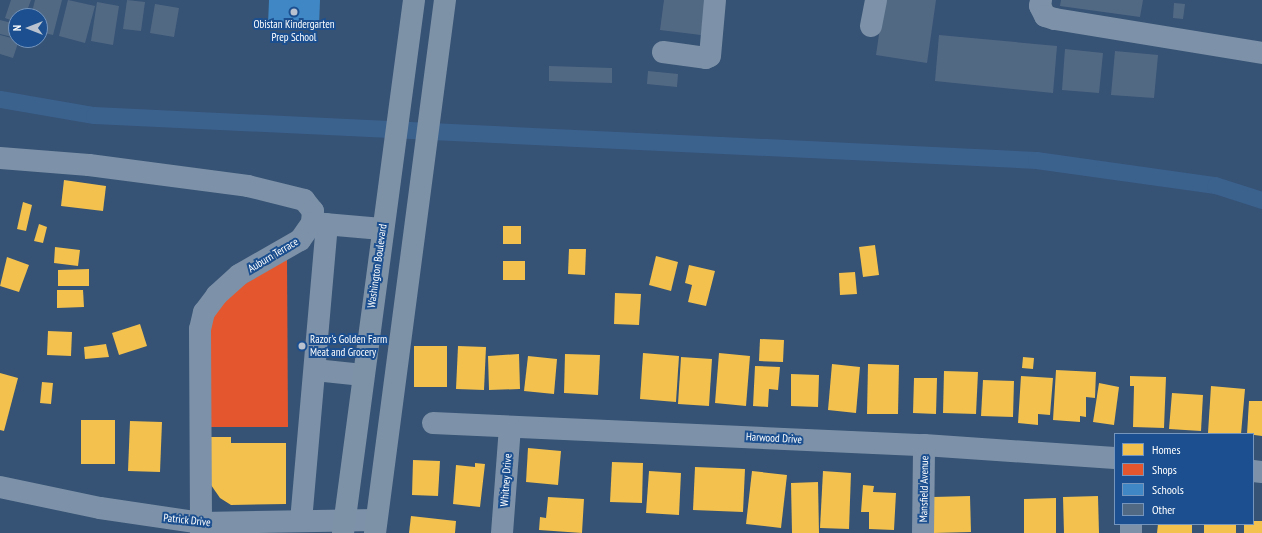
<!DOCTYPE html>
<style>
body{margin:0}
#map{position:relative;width:1262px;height:533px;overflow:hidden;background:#365274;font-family:"PT Sans Narrow",sans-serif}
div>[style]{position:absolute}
.homes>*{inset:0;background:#f2c14e}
.shops>*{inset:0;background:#e4572e}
.schools>*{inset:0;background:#3f88c5}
.canal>*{height:17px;margin:-8.5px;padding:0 8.5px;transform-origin:8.5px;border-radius:8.5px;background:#3b618d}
.building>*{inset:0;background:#526984}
.minor>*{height:22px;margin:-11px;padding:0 11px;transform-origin:11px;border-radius:11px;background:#7d92a8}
.highway>*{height:22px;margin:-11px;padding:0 11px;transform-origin:11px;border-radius:11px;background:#7e92a7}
.dots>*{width:11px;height:11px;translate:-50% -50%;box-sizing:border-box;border:2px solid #1b4f8f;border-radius:50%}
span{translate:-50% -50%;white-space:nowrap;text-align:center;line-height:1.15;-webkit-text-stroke:4px #1b4f8f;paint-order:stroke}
.poi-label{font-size:11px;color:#fff}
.left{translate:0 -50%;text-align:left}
.street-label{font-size:11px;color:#fff}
.legend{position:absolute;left:1114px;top:433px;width:140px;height:92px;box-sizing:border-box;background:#1b4f8f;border:1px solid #7695bc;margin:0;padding:5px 7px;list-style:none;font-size:12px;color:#fff}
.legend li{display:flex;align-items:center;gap:8px;height:20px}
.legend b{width:20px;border:1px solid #7695bc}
.north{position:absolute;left:8px;top:8px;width:40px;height:40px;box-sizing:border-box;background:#1b4f8f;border:1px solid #7695bc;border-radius:50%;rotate:270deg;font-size:11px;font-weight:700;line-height:16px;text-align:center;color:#fff}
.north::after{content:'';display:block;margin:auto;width:14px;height:18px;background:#b9c2ce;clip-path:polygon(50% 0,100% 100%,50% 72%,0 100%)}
</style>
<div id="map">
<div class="homes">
<div style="clip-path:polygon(64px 180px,106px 186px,103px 211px,61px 206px)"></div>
<div style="clip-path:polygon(23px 202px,32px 205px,26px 231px,17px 229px)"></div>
<div style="clip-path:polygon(39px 224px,47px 227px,43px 243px,34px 241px)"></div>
<div style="clip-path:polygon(503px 226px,521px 226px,521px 244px,503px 244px)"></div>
<div style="clip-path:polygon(875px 245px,879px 275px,863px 277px,859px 247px)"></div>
<div style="clip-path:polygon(55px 247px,80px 250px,78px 266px,54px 263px)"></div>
<div style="clip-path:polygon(569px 249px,586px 249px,585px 275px,568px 274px)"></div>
<div style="clip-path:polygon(656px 256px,678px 262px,671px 291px,649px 285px)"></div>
<div style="clip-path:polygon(7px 257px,29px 265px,19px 292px,0 286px)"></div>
<div style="clip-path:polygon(503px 261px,525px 261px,525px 280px,503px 280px)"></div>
<div style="clip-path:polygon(689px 265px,715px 271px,706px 306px,688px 302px,692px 285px,685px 283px)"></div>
<div style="clip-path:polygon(89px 269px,89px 286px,58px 286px,58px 270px)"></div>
<div style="clip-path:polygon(855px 272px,857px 294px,840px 295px,839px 273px)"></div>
<div style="clip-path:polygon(57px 290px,83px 290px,84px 307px,57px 308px)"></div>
<div style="clip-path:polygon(615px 293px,641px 294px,639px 325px,614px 324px)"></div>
<div style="clip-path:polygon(140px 324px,147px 346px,119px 355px,112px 333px)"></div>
<div style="clip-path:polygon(48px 331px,72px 332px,71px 356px,47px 355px)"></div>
<div style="clip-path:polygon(760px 339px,784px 340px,783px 362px,759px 361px)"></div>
<div style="clip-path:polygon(106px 344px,109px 357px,85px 359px,84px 347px)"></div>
<div style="clip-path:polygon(414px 346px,447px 346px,447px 387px,414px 387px)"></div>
<div style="clip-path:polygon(458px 346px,486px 347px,484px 390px,456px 389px)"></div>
<div style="clip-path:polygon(643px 353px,679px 356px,676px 402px,640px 399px)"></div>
<div style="clip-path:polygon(719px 353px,750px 356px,746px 406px,715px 403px)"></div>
<div style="clip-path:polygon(519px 354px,520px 389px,489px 390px,488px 356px)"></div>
<div style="clip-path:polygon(565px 354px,600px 355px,598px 395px,564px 393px)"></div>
<div style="clip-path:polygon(528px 356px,557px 359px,554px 394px,524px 391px)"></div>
<div style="clip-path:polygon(681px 357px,712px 359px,709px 406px,678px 404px)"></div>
<div style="clip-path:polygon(1023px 357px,1034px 358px,1033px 369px,1022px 368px)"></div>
<div style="clip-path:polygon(832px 364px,860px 367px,856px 413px,828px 410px)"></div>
<div style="clip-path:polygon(868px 364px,899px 365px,898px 414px,867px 414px)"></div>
<div style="clip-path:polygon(755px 366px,780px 367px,778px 390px,769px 389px,768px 407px,753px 406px)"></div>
<div style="clip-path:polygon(1056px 370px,1096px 372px,1095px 398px,1086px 397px,1086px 417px,1080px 416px,1080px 422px,1053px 420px)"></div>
<div style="clip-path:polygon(944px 371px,978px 372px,976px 414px,943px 413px)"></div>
<div style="clip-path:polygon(0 373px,18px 378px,4px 431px,0 430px)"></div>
<div style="clip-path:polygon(791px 374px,819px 375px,818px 407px,791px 406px)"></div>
<div style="clip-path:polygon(1021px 376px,1053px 378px,1050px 415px,1038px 414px,1038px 425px,1018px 423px)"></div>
<div style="clip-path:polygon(1130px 376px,1166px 377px,1164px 428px,1133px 427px,1134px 386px,1130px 386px)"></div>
<div style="clip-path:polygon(914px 378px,937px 378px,936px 414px,913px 413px)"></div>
<div style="clip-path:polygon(983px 380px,1014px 381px,1013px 417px,981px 416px)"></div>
<div style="clip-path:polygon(42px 382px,53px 383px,51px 404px,40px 403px)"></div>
<div style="clip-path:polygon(1099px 383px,1119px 387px,1114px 425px,1093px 422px)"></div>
<div style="clip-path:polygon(1211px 386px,1245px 389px,1241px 434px,1208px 433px)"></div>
<div style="clip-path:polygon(1172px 393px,1203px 395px,1201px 431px,1169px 429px)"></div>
<div style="clip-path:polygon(1249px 401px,1262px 401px,1262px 436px,1247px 434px)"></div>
<div style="clip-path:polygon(81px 420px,115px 420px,115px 464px,81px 464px)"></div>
<div style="clip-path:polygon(130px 421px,162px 422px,160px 472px,128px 471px)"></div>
<div style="clip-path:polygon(211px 437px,231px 437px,231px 443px,286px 443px,286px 504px,231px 505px,220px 498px,211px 485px)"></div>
<div style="clip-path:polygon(528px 448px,561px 451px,558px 485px,526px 482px)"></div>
<div style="clip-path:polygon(413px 460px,440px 461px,438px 496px,412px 495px)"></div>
<div style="clip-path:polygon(612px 462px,643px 463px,642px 503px,610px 502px)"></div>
<div style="clip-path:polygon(475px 463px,485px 464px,480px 507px,453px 504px,456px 465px,475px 467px)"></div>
<div style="clip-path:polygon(695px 467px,745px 469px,743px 512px,693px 510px)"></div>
<div style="clip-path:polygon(649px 471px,681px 473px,679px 515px,646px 513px)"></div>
<div style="clip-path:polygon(752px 471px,787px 475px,781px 528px,746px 524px)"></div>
<div style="clip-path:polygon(823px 471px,851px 473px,849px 529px,820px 528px)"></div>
<div style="clip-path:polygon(818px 482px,819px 533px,792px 533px,791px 483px)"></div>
<div style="clip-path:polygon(863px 485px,874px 486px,873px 492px,896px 493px,894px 530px,869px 529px,869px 512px,861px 512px)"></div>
<div style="clip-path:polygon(970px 496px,971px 532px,934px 533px,933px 497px)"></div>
<div style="clip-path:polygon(1098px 496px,1099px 533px,1064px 533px,1063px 497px)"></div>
<div style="clip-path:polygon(548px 497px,584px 499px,582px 533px,539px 530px,540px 517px,546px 518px)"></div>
<div style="clip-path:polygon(1056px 498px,1056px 533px,1024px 533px,1024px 499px)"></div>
<div style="clip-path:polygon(411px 516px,456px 521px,455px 533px,409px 533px)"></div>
<div style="clip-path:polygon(1253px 521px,1262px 521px,1262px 533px,1244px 533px,1244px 524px,1253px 524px)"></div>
<div style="clip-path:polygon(1158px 524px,1192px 524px,1192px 533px,1157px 533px)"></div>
<div style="clip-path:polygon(1204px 524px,1236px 524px,1236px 533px,1204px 533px)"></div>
</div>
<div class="shops">
<div style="clip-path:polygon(287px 259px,288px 427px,207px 427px,202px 321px,221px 298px)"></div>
</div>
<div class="schools">
<div style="clip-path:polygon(269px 0,320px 0,319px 27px,268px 25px)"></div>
</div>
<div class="canal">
<div style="left:0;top:99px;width:95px;rotate:9.7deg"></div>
<div style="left:94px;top:115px;width:943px;rotate:2.73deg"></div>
<div style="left:1036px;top:160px;width:181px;rotate:8deg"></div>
<div style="left:1215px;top:185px;width:49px;rotate:17.7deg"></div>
</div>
<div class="building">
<div style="clip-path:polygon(11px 0,31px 0,25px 16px,16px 16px,16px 22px,5px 18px)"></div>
<div style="clip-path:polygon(35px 0,62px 0,53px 35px,40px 32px,40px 16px,31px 16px)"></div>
<div style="clip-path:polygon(68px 0,95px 6px,85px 43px,59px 36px)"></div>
<div style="clip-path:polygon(127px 0,145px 2px,141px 31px,123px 29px)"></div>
<div style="clip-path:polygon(664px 0,705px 0,701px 35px,660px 30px)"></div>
<div style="clip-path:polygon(884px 0,936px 0,927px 63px,876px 55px)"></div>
<div style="clip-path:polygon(1061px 0,1143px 0,1140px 17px,1060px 6px)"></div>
<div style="clip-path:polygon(97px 2px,119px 6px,113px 45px,91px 41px)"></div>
<div style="clip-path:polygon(1174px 3px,1185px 4px,1183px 19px,1173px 18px)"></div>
<div style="clip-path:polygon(155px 4px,179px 8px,174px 37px,150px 33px)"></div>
<div style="clip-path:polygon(0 20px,16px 24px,16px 38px,0 34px)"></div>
<div style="clip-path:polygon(0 35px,19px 40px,13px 58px,0 54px)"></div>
<div style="clip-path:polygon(939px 35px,1057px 46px,1053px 93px,935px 81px)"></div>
<div style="clip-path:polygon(1065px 49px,1103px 53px,1099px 93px,1062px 90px)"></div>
<div style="clip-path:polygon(1115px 51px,1158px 55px,1154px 98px,1111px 95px)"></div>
<div style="clip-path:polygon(549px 66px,612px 68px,612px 83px,549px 81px)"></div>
<div style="clip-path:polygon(648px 71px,678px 74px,677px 87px,647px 84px)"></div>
</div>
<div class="minor">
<div style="left:1041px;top:0;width:6px;rotate:99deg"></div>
<div style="left:1040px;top:6px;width:11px;rotate:63deg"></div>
<div style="left:1045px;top:16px;width:10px;rotate:17deg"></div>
<div style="left:1055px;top:19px;width:210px;rotate:9.3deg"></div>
<div style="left:871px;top:26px;width:26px;rotate:-79deg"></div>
<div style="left:663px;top:52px;width:43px;rotate:7.9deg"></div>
<div style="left:706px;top:58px;width:4px;rotate:-27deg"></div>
<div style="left:710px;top:56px;width:56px;rotate:-84.9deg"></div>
<div style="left:0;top:158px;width:89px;rotate:4.5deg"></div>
<div style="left:89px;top:165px;width:160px;rotate:7.5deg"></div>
<div style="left:248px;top:186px;width:58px;rotate:14deg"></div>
<div style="left:304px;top:200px;width:14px;rotate:51deg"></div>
<div style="left:313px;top:211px;width:12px;rotate:95deg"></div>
<div style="left:312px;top:223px;width:21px;rotate:125deg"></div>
<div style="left:300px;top:240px;width:70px;rotate:150.2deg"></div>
<div style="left:239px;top:275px;width:30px;rotate:138deg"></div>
<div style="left:217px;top:295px;width:21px;rotate:127deg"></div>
<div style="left:204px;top:312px;width:17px;rotate:103deg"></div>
<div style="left:200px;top:329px;width:204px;rotate:89.7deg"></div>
<div style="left:313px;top:223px;width:69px;rotate:5deg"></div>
<div style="left:315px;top:370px;width:48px;rotate:5.9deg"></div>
<div style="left:433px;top:423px;width:491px;rotate:2.6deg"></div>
<div style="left:924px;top:445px;width:191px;rotate:3.9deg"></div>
<div style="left:1253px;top:471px;width:9px;rotate:6deg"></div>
<div style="left:0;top:487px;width:102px;rotate:11.9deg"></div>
<div style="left:100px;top:508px;width:102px;rotate:8.4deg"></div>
<div style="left:201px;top:523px;width:175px;rotate:-1deg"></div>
<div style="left:301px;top:521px;width:298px;rotate:-85deg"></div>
<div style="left:502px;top:533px;width:106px;rotate:-85.7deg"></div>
<div style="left:923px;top:533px;width:88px;rotate:-89.3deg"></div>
<div style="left:1131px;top:533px;width:9px;rotate:-90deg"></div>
</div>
<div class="highway">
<div style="left:343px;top:533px;width:538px;rotate:-82.41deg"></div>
<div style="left:375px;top:533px;width:538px;rotate:-82.52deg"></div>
</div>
<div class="dots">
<div style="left:294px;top:12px;background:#b9c2ce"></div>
<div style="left:302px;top:346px;background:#b9c2ce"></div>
</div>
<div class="poi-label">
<span style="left:294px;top:31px">Obistan Kindergarten<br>Prep School</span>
<span class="left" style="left:310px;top:346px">Razor's Golden Farm<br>Meat and Grocery</span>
</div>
<div class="street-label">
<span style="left:273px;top:255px;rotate:-31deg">Auburn Terrace</span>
<span style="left:377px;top:266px;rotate:-82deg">Washington Boulevard</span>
<span style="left:774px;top:438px;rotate:3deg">Harwood Drive</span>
<span style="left:506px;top:480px;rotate:-86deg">Whitney Drive</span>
<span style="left:924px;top:489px;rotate:-89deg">Mansfield Avenue</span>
<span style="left:187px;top:520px;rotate:6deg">Patrick Drive</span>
</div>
<ul class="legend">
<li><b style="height:11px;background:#f2c14e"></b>Homes</li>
<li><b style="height:11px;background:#e4572e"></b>Shops</li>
<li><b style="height:11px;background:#3f88c5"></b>Schools</li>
<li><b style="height:11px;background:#526984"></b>Other</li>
</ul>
<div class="north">N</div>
</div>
